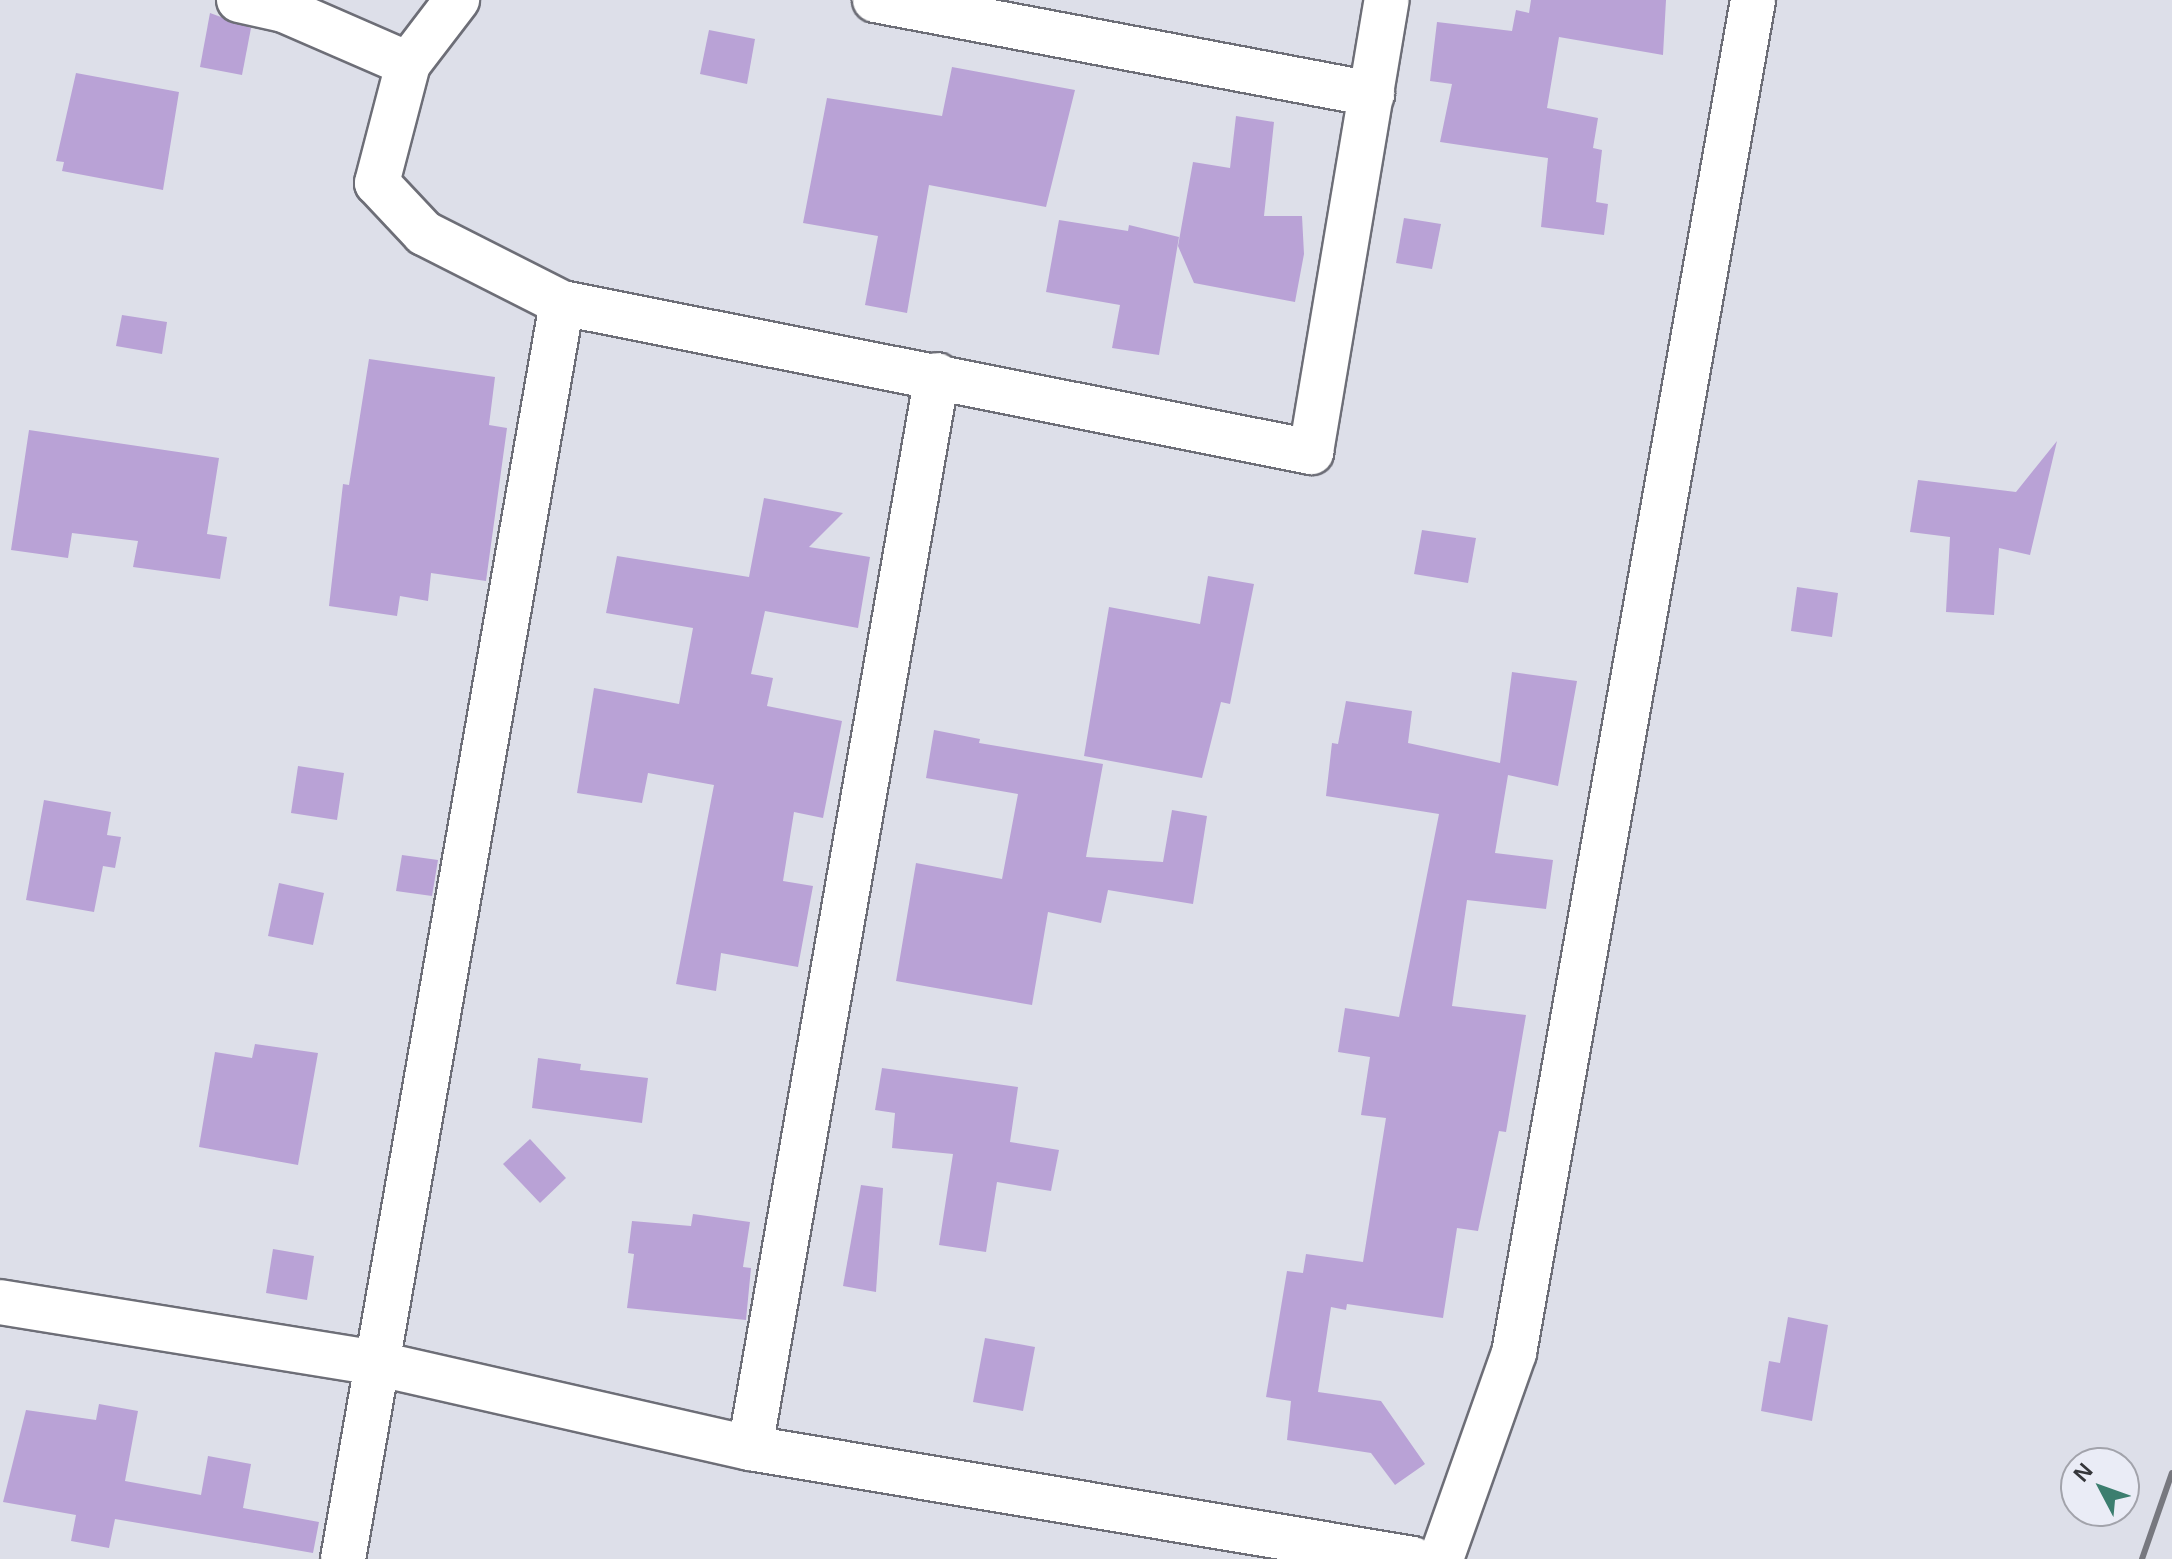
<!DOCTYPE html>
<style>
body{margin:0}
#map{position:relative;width:2172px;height:1559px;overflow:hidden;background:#dddfe9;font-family:Arial,sans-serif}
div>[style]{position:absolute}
.building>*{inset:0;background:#b9a2d6}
.roads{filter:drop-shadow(2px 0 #6d6e77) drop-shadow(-2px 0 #6d6e77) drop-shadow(0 2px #6d6e77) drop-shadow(0 -2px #6d6e77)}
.minor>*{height:44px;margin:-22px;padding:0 22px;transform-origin:22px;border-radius:22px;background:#fff}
.rail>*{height:6px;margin:-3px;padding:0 3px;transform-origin:3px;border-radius:3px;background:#77787f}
span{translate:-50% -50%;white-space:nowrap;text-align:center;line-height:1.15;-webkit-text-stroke:6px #eaecf6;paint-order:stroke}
.north{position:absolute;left:2060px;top:1447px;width:80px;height:80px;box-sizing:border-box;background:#eaecf6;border:2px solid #a2a3ab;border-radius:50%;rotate:311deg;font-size:22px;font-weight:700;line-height:32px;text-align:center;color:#35363a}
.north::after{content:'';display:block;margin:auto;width:28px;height:36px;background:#3c7e6f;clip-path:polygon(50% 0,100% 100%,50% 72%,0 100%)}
</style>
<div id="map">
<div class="building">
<div style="clip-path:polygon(1531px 0,1666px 0,1663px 55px,1559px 37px,1547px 108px,1598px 118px,1593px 148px,1602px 150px,1596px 202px,1608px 204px,1604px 235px,1541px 227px,1548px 158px,1440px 142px,1452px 84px,1430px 81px,1437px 22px,1512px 31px,1516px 10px,1529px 13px)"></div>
<div style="clip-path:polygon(210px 13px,251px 28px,242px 75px,200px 67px)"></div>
<div style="clip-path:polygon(709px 30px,755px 39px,747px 84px,700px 74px)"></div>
<div style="clip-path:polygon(952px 67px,1075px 90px,1046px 207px,929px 185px,907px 313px,865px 305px,878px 236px,803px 223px,827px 98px,942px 116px)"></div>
<div style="clip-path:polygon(76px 73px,179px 92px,163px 190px,62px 171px,64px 162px,56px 161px)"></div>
<div style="clip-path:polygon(1236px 116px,1274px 122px,1264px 216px,1302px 216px,1304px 254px,1295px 302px,1194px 283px,1178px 246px,1193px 162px,1230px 168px)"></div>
<div style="clip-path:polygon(1404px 218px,1441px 224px,1432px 269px,1396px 263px)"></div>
<div style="clip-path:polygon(1059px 220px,1128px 231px,1129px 225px,1179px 237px,1159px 355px,1112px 348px,1120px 305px,1046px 292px)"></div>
<div style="clip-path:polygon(122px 315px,167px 322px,162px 354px,116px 346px)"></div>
<div style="clip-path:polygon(369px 359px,495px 377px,489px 425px,507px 428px,486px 581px,431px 573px,428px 601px,400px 596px,397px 616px,329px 606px,343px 484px,349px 485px)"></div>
<div style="clip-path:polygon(29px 430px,219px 458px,207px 534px,227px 537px,220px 579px,133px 567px,138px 541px,72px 533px,68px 558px,11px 550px)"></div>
<div style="clip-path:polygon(2057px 441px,2030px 555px,1999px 548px,1994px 615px,1946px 612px,1950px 537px,1910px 532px,1918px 480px,2016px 492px)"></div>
<div style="clip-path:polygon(764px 498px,843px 513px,809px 547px,870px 557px,858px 628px,765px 611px,751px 674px,773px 678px,767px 706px,842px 721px,823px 818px,794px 812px,783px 881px,813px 886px,798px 967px,721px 953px,716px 991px,676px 984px,714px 785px,648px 773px,642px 803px,577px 793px,594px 688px,679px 704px,693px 628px,606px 613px,617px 556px,749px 577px)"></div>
<div style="clip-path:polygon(1422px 530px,1476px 538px,1468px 583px,1414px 574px)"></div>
<div style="clip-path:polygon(1208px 576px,1254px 584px,1230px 704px,1221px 702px,1202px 778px,1084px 756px,1109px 607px,1200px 624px)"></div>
<div style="clip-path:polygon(1797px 587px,1838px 593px,1832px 637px,1791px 631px)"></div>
<div style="clip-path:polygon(1512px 672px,1577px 681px,1558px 786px,1508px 775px,1495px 853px,1553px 860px,1546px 909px,1467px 900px,1452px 1006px,1526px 1015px,1506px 1132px,1499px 1131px,1478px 1231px,1457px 1228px,1443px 1318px,1347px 1304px,1346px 1310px,1331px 1307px,1318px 1392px,1381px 1401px,1425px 1464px,1395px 1485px,1371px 1453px,1287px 1440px,1291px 1401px,1266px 1397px,1287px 1271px,1303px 1273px,1306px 1254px,1363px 1262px,1386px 1118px,1361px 1115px,1370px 1057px,1338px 1052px,1345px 1008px,1399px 1017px,1439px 814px,1326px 796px,1332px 743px,1338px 744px,1346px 701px,1412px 711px,1408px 743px,1500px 763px)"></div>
<div style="clip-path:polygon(934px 730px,980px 739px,979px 743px,1103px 764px,1086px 857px,1163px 862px,1172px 810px,1207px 816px,1193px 904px,1108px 890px,1101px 923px,1048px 912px,1032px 1005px,896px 981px,916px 863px,1002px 879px,1018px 794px,926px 778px)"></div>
<div style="clip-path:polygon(298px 766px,344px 773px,337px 820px,291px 813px)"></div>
<div style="clip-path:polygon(44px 800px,111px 812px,107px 835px,121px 837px,115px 868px,103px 866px,94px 912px,26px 900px)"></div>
<div style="clip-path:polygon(402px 855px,438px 860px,432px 896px,396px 891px)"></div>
<div style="clip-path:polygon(279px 883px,324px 893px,313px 945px,268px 936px)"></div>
<div style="clip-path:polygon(255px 1044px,318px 1053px,298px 1165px,199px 1147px,215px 1052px,252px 1058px)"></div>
<div style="clip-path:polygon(538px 1058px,581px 1064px,580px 1070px,648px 1078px,642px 1123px,532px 1108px)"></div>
<div style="clip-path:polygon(882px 1068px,1018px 1087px,1010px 1142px,1059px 1150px,1051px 1191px,997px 1182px,986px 1252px,939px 1245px,953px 1154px,892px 1148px,895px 1113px,875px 1110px)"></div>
<div style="clip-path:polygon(530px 1139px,566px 1178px,540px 1203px,503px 1164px)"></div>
<div style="clip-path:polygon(861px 1185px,883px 1188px,876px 1292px,843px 1286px)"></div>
<div style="clip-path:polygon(693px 1214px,750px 1222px,743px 1267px,751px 1268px,746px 1320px,627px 1308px,634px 1254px,628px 1253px,632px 1221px,691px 1226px)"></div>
<div style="clip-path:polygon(273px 1249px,314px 1256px,307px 1300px,266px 1293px)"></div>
<div style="clip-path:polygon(1788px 1317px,1828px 1325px,1812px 1421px,1761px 1411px,1769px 1361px,1780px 1363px)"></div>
<div style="clip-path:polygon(985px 1338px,1035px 1347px,1023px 1411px,973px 1402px)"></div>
<div style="clip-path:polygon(99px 1404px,138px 1411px,125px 1481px,201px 1495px,208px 1456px,251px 1464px,243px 1508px,319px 1522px,313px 1553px,115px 1519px,109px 1548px,71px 1541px,76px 1515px,3px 1502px,26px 1410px,96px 1420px)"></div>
</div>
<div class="roads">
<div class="minor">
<div style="left:239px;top:0;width:46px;rotate:12.5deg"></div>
<div style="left:284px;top:10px;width:135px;rotate:23.5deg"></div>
<div style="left:408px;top:64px;width:123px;rotate:104.6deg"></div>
<div style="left:377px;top:183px;width:69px;rotate:46.8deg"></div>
<div style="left:424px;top:233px;width:155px;rotate:26.9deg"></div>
<div style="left:562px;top:303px;width:764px;rotate:11.25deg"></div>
<div style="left:1311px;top:452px;width:458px;rotate:-80.5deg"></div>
<div style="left:875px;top:0;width:506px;rotate:10.71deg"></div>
<div style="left:408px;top:64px;width:81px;rotate:-52.6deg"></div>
<div style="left:0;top:1302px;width:380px;rotate:9.2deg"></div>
<div style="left:375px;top:1363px;width:385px;rotate:12.8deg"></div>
<div style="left:750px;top:1448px;width:672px;rotate:9.5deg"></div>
<div style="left:750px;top:1448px;width:1089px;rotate:-80.11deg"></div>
<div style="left:343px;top:1559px;width:1275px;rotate:-80.11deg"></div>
<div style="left:1441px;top:1559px;width:219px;rotate:-70.5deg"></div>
<div style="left:1514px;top:1353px;width:1374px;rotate:-79.98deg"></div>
</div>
</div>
<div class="rail">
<div style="left:2142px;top:1559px;width:91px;rotate:-70.8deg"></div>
</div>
<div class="north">N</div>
</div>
